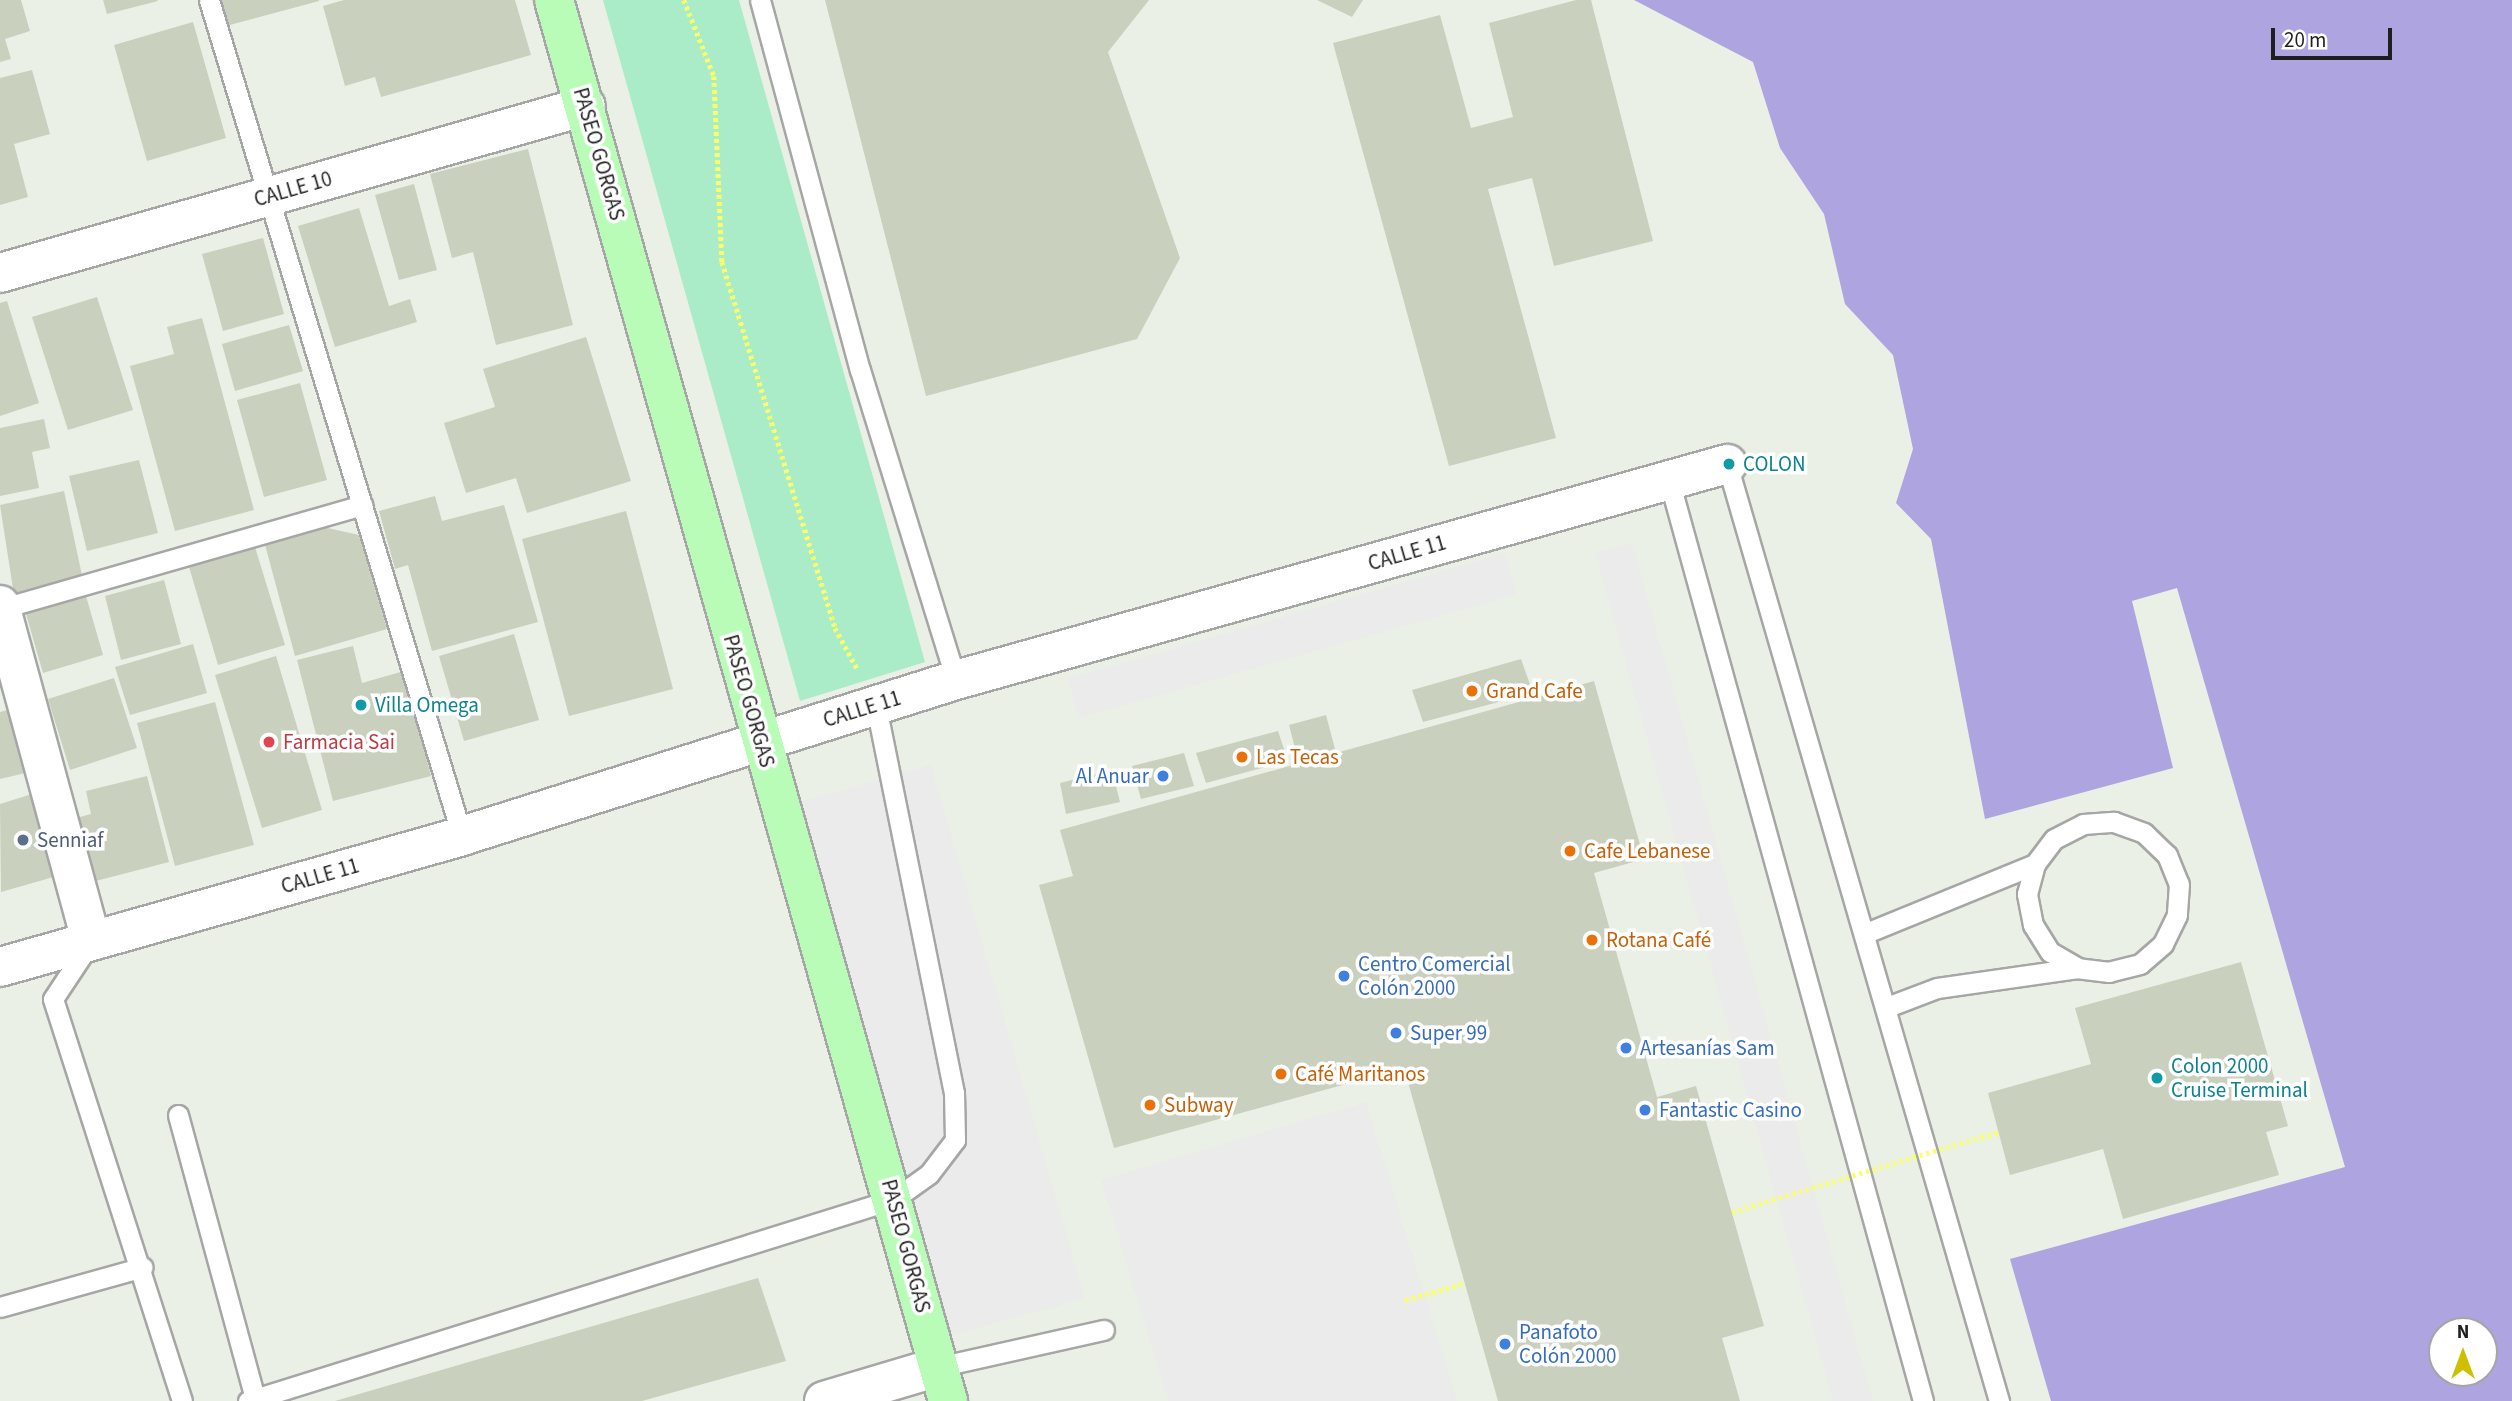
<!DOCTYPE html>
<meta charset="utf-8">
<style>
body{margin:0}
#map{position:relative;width:2512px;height:1401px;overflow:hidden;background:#eaf0e5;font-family:"Source Sans 3",sans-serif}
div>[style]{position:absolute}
.grass>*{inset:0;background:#a9ecc7}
.parking>*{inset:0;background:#ebebeb}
.water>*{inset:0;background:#ada4e0}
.building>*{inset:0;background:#cad0be}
.path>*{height:4.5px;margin-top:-2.25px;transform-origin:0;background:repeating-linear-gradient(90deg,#faff67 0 3.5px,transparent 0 7px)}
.roads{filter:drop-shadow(2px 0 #a6a6a6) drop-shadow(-2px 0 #a6a6a6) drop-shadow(0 2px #a6a6a6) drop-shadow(0 -2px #a6a6a6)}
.lane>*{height:19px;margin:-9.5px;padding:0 9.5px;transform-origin:9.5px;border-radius:9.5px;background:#fff}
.street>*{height:38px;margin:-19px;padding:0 19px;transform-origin:19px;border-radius:19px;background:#fff}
.secondary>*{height:38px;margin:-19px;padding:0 19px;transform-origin:19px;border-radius:19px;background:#b8fcb7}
.path-bridge>*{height:4.5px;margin-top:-2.25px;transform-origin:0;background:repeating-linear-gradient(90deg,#faff67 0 3.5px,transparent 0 7px)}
.dots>*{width:19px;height:19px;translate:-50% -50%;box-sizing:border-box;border:4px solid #fff;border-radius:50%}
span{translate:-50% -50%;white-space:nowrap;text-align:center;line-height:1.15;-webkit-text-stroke:7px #fff;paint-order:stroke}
.street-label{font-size:21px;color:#1f1f1f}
.culture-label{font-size:21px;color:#0d838f}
.left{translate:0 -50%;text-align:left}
.food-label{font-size:21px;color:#c56008}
.health-label{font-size:21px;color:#be3a42}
.shop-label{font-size:21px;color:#366cbe}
.right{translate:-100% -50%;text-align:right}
.service-label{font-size:21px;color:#4e5e75}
.north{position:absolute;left:2428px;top:1317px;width:70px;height:70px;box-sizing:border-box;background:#fff;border:2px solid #a5a5a5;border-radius:50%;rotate:0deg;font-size:19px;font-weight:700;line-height:28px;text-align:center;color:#1f1f1f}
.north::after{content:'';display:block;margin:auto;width:24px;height:32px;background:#cec000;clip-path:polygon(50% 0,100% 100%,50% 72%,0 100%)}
.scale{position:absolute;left:2271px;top:28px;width:121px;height:32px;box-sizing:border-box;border:4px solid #1f1f1f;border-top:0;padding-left:9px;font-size:21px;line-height:24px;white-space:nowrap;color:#1f1f1f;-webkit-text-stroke:5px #fff;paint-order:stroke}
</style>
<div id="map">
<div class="grass">
<div style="clip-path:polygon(603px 0,739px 0,925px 662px,800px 701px)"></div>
</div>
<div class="parking">
<div style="clip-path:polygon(1632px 543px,1873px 1401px,1833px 1401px,1595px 553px)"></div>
<div style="clip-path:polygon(1505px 553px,1517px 594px,1079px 718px,1068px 679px)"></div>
<div style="clip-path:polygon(931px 765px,1085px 1298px,949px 1336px,796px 803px)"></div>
<div style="clip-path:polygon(1366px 1102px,1457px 1401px,1168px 1401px,1101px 1180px)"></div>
</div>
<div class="water">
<div style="clip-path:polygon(evenodd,1634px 0,2512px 0,2512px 1401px,2051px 1401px,2010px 1259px,2345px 1167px,2177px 588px,2132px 601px,2173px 768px,1985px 819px,1931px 539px,1896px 503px,1913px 449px,1893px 355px,1845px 304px,1824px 214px,1780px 148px,1753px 62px,1634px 0,2442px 1331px,2484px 1331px,2484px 1373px,2442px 1373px,2442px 1331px)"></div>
</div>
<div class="building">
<div style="clip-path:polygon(0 0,21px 0,30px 31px,5px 39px,11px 59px,0 62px)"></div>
<div style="clip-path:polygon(103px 0,157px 0,158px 1px,107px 14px)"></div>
<div style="clip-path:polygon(219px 0,319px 0,319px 1px,226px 26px)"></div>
<div style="clip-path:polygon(344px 0,515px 0,531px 55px,381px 97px,375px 77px,345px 86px,323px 6px)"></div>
<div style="clip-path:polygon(825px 0,1149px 0,1108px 52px,1180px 258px,1137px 339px,926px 396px)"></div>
<div style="clip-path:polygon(1317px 0,1363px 0,1352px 17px)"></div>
<div style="clip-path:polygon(1576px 0,1591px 0,1653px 241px,1554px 266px,1532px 178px,1488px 189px,1556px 438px,1449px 466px,1333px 43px,1440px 15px,1471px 128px,1513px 117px,1489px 23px)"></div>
<div style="clip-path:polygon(193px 22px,226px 138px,147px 161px,114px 45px)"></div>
<div style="clip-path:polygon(32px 70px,50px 134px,14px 144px,28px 197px,0 205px,0 78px)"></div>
<div style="clip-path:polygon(528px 149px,573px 325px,496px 345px,473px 252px,452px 258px,430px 174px)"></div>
<div style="clip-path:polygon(414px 184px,437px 270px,399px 280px,375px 195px)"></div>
<div style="clip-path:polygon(359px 208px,389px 306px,410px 299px,417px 322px,335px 347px,298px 226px)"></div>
<div style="clip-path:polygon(263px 238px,284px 314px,223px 331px,202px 254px)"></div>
<div style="clip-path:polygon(97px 297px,133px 410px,68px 430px,32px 317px)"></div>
<div style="clip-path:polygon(7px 301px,39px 403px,0 416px,0 303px)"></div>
<div style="clip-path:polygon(202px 318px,254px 510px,175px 531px,130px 366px,174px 354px,167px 327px)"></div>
<div style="clip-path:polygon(289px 325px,303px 371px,235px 391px,222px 344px)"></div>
<div style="clip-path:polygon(586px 337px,631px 481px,527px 513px,516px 478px,466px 493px,444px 423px,495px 407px,483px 369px)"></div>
<div style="clip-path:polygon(300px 383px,327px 480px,264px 497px,237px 400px)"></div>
<div style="clip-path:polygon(44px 419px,50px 448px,32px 452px,39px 488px,0 496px,0 428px)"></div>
<div style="clip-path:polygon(139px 460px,158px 533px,87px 551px,69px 476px)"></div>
<div style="clip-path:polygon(64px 491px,83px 580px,14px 595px,0 505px)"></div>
<div style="clip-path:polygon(435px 496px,442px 521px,504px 505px,538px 622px,432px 651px,408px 565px,395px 569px,379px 511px)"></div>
<div style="clip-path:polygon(626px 511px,673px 689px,569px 716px,522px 539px)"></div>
<div style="clip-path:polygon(323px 527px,359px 535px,387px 629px,295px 656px,264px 541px)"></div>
<div style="clip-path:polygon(255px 547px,285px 645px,218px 665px,189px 567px)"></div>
<div style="clip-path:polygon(164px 580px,181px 644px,121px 660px,105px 596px)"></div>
<div style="clip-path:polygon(86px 596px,103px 655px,43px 673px,26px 614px)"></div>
<div style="clip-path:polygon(514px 634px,539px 720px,464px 741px,439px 656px)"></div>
<div style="clip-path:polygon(193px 644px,207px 693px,130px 715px,115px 667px)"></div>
<div style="clip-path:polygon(353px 646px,362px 683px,404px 671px,431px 776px,333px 801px,297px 660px)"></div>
<div style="clip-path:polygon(276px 656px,322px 810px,262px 828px,215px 675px)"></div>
<div style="clip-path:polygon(1521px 659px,1533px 693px,1423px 722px,1412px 690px)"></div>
<div style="clip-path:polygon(114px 678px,137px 748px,70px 770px,48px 699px)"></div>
<div style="clip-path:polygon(1594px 681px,1644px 859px,1594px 873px,1657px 1097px,1696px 1086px,1764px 1326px,1722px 1338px,1740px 1401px,1498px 1401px,1404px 1068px,1114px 1148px,1039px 885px,1073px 876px,1060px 830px)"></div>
<div style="clip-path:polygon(215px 702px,254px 845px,175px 866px,137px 723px)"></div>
<div style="clip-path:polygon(18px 707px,34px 771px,0 779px,0 712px)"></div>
<div style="clip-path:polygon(1326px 715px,1335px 749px,1298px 760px,1289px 725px)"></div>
<div style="clip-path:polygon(1278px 731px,1288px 761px,1206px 783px,1196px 753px)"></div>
<div style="clip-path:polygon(1184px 753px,1194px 786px,1141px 799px,1132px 766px)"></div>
<div style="clip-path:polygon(1112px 770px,1120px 802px,1066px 814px,1060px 783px)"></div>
<div style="clip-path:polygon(147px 776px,169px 862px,88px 883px,72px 819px,91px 814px,86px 791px)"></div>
<div style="clip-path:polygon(32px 794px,57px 876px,1px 892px,0 804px)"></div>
<div style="clip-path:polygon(2241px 962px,2288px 1126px,2266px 1132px,2279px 1175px,2123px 1219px,2103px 1149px,2010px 1175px,1988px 1093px,2091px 1064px,2075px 1008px)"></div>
<div style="clip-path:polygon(758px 1278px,786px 1361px,642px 1401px,335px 1401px)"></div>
</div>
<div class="path">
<div style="left:684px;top:0;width:82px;rotate:68.5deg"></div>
<div style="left:714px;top:76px;width:186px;rotate:87.5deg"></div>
<div style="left:722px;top:262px;width:383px;rotate:72.8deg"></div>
<div style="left:835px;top:628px;width:48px;rotate:61.3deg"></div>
<div style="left:1981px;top:1137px;width:20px;rotate:-15deg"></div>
<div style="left:1405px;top:1300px;width:62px;rotate:-15.8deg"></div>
</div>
<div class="roads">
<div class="lane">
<div style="left:209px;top:0;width:873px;rotate:73.16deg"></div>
<div style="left:760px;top:0;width:383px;rotate:74.9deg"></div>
<div style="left:860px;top:370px;width:325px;rotate:72.8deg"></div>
<div style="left:1727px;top:464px;width:976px;rotate:73.81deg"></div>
<div style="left:1669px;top:480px;width:955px;rotate:74.58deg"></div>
<div style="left:0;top:609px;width:377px;rotate:-16deg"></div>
<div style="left:1866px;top:933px;width:183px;rotate:-22.2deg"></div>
<div style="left:2035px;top:864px;width:31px;rotate:-53deg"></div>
<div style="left:2054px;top:839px;width:33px;rotate:-27deg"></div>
<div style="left:2083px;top:824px;width:31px;rotate:-4deg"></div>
<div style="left:2114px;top:822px;width:32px;rotate:20deg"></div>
<div style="left:2144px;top:833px;width:32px;rotate:44deg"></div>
<div style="left:2167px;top:855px;width:31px;rotate:68deg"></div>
<div style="left:2179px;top:884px;width:31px;rotate:94deg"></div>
<div style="left:2177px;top:915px;width:32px;rotate:116deg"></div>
<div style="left:2163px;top:944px;width:30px;rotate:139deg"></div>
<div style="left:2140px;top:964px;width:32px;rotate:166deg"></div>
<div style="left:2109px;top:972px;width:31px;rotate:-173deg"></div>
<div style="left:2078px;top:968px;width:32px;rotate:-150deg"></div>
<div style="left:2050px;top:952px;width:32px;rotate:-122deg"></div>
<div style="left:2033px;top:925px;width:32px;rotate:-101deg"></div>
<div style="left:2027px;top:894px;width:31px;rotate:-75deg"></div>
<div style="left:90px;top:943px;width:67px;rotate:123.5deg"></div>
<div style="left:53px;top:999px;width:422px;rotate:72.2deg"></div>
<div style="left:1887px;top:1007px;width:53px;rotate:-20.8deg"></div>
<div style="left:1937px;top:988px;width:142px;rotate:-8.1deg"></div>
<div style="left:178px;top:1115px;width:294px;rotate:74.8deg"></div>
<div style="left:0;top:1307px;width:148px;rotate:-15.6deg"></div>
<div style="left:938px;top:1367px;width:170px;rotate:-12.6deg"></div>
<div style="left:248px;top:1401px;width:677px;rotate:-17.36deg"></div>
<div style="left:894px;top:1199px;width:43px;rotate:-35.5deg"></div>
<div style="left:929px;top:1174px;width:43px;rotate:-52.6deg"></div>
<div style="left:955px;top:1140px;width:47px;rotate:-91.2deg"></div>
<div style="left:954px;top:1093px;width:396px;rotate:-101.4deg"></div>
</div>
<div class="street">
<div style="left:0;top:273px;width:609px;rotate:-15.91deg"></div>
<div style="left:0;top:605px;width:348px;rotate:74.8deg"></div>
<div style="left:0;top:967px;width:480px;rotate:-15.8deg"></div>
<div style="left:462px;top:836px;width:518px;rotate:-17.53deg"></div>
<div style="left:956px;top:680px;width:801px;rotate:-15.65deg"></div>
<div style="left:824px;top:1401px;width:119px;rotate:-16.6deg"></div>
</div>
<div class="secondary">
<div style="left:554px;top:0;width:1455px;rotate:74.29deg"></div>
</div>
</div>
<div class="path-bridge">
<div style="left:1732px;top:1212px;width:260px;rotate:-16.8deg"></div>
</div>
<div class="dots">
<div style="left:1729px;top:464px;background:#0f9aa8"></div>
<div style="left:1472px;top:691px;background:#e8710a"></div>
<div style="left:361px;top:705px;background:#0f9aa8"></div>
<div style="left:269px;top:742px;background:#e0444e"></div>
<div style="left:1242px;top:757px;background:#e8710a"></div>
<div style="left:1163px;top:776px;background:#3f7fe0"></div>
<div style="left:23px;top:840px;background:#5c6f8a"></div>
<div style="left:1570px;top:851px;background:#e8710a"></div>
<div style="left:1592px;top:940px;background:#e8710a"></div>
<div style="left:1344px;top:976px;background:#3f7fe0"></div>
<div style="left:1396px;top:1033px;background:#3f7fe0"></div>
<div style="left:1626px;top:1048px;background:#3f7fe0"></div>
<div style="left:1281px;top:1074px;background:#e8710a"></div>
<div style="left:2157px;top:1078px;background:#0f9aa8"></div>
<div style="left:1150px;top:1105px;background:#e8710a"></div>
<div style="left:1645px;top:1110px;background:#3f7fe0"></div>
<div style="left:1505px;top:1344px;background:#3f7fe0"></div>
</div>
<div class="street-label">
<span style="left:599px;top:154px;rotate:74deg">PASEO GORGAS</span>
<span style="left:293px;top:189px;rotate:-16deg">CALLE 10</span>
<span style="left:1407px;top:553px;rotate:-16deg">CALLE 11</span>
<span style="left:749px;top:701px;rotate:74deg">PASEO GORGAS</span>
<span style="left:862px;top:709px;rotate:-17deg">CALLE 11</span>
<span style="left:320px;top:876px;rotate:-16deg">CALLE 11</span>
<span style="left:906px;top:1246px;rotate:75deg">PASEO GORGAS</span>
</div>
<div class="culture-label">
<span class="left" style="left:1743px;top:464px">COLON</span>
<span class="left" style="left:375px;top:705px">Villa Omega</span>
<span class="left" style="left:2171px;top:1078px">Colon 2000<br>Cruise Terminal</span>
</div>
<div class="food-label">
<span class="left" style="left:1486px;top:691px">Grand Cafe</span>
<span class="left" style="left:1256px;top:757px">Las Tecas</span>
<span class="left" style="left:1584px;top:851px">Cafe Lebanese</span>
<span class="left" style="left:1606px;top:940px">Rotana Café</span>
<span class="left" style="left:1295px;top:1074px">Café Maritanos</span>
<span class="left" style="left:1164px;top:1105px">Subway</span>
</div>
<div class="health-label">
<span class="left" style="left:283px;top:742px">Farmacia Sai</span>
</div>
<div class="shop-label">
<span class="right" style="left:1149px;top:776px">Al Anuar</span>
<span class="left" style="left:1358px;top:976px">Centro Comercial<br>Colón 2000</span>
<span class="left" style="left:1410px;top:1033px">Super 99</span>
<span class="left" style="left:1640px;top:1048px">Artesanías Sam</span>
<span class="left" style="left:1659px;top:1110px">Fantastic Casino</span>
<span class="left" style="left:1519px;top:1344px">Panafoto<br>Colón 2000</span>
</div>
<div class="service-label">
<span class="left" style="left:37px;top:840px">Senniaf</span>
</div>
<div class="north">N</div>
<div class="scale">20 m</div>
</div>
